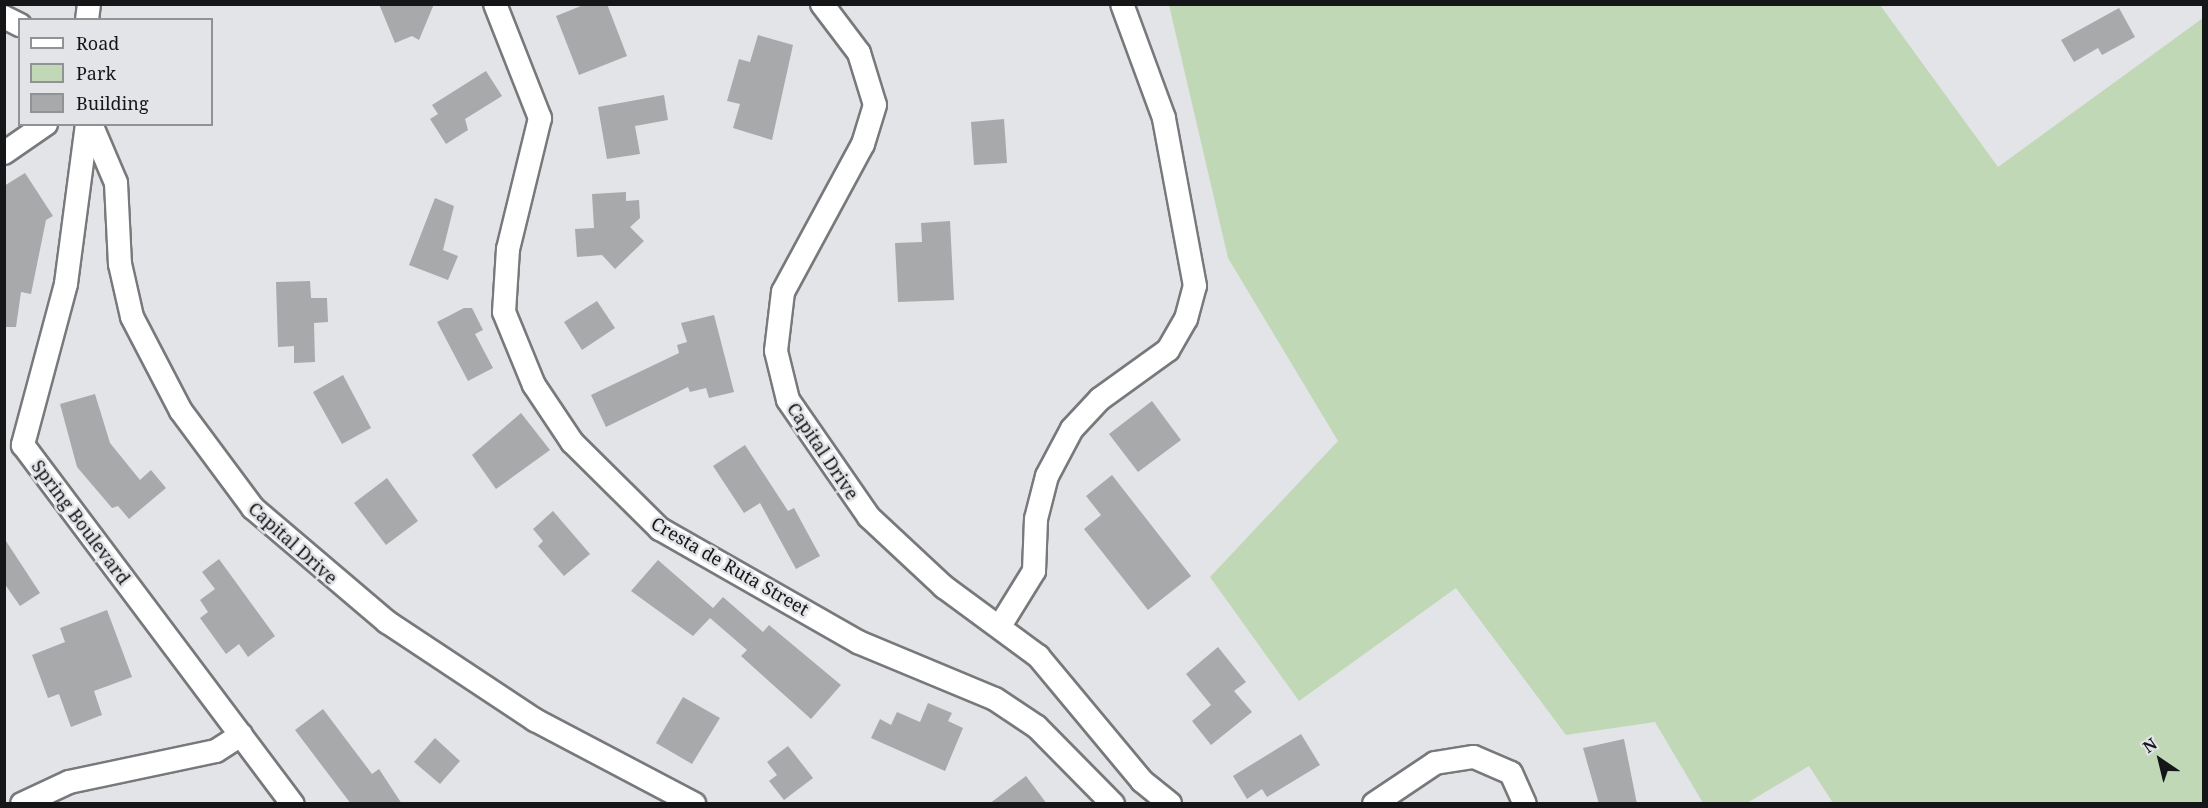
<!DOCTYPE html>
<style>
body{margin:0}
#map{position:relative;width:2208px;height:808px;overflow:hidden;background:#e2e4e7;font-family:"Noto Serif",serif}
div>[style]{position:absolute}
.green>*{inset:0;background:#c1d8b7}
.building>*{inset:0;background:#a7a9ab}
.roads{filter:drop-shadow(2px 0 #77797b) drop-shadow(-2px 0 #77797b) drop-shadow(0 2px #77797b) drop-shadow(0 -2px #77797b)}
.minor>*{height:22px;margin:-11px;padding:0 11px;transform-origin:11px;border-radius:11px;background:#fff}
span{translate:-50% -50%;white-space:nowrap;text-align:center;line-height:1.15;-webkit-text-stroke:5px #e2e4e7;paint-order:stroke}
.street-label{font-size:18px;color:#151617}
.frame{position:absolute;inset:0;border:6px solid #151617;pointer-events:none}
.legend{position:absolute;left:18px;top:18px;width:195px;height:108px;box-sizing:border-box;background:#e2e4e7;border:2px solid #909294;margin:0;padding:8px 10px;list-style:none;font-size:18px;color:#151617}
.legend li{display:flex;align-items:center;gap:12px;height:30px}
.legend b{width:30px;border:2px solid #909294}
.north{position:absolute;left:2130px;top:730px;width:60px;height:60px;-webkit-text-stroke:4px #e2e4e7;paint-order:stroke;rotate:325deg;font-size:16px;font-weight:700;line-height:24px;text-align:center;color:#151617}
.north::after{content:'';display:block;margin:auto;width:21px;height:27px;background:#151617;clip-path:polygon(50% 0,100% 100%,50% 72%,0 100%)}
</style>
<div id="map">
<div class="green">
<div style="clip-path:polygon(1169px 5px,1880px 5px,1998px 167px,2203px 18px,2203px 803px,1833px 803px,1809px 766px,1747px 803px,1703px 803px,1655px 722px,1566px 735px,1456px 588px,1299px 701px,1210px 577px,1338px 441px,1228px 258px)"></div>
</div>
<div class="building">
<div style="clip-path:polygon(379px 4px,434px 4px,419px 40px,412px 36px,395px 43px)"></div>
<div style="clip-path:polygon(586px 4px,607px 4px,627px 56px,579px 75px,556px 16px)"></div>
<div style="clip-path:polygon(2119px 8px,2135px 37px,2102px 55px,2098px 48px,2074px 62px,2061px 40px)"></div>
<div style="clip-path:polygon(758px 35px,793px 45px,772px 140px,733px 128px,740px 104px,727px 101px,739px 59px,750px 62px)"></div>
<div style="clip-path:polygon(486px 71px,502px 96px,465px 119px,468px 130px,446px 144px,430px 119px,438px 114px,432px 105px)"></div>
<div style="clip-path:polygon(664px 95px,668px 120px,635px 126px,640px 154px,607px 159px,598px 107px)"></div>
<div style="clip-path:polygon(1004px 119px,1007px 163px,974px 165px,971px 122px)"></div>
<div style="clip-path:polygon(25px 173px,53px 216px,46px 220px,31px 294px,21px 292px,16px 327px,4px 327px,4px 186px)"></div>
<div style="clip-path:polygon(626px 192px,626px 201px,639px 200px,640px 218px,630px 227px,644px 241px,615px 269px,602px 255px,577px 257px,575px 229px,594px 228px,592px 194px)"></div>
<div style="clip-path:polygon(435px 198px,454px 206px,443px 250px,458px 256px,448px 280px,409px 265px)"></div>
<div style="clip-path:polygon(950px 221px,954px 300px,898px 302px,895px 243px,922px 242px,921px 223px)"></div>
<div style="clip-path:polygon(310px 281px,311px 298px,327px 298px,328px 322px,314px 323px,315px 362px,294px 363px,294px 346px,278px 347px,276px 282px)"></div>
<div style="clip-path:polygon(597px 301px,615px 328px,582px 350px,564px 322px)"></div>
<div style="clip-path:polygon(464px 308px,472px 308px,483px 330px,475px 334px,493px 368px,468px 381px,437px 322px)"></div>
<div style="clip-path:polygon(714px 315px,734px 392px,709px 398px,706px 388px,690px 392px,688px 387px,606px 427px,591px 395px,679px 353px,677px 345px,687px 342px,681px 323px)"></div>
<div style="clip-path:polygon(343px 375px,371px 428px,342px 444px,313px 392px)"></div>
<div style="clip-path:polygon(95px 394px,110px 443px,140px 480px,151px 470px,166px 488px,129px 519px,118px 506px,112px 508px,77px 467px,60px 404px)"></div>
<div style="clip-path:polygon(1152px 401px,1181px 440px,1138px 472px,1109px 434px)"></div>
<div style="clip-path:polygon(521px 413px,550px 450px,496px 489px,472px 455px)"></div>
<div style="clip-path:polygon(745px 445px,788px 511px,794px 508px,820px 556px,796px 569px,760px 503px,744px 513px,713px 466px)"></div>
<div style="clip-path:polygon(1112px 475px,1191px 576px,1148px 610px,1084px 529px,1101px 515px,1086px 496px)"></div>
<div style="clip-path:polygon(387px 478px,418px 521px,386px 545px,354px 503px)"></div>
<div style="clip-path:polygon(553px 511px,590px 554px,564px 576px,538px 546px,543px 541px,533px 529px)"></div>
<div style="clip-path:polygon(4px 538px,40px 593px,20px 606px,4px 583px)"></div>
<div style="clip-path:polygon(219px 559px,275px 636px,248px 657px,239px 644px,226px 654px,200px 618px,208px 612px,200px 600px,215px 589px,202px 572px)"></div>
<div style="clip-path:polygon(658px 560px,713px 608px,723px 597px,763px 632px,769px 625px,841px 685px,811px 719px,741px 656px,747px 650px,710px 618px,693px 636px,631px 591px)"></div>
<div style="clip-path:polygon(107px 610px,132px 677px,94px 691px,102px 715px,71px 727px,59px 694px,48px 698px,32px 655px,65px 642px,60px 628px)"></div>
<div style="clip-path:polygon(1218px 647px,1246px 682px,1234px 691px,1252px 712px,1211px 745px,1192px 721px,1211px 705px,1186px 674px)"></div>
<div style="clip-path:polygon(683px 697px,720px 718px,692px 764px,656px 743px)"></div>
<div style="clip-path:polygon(928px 703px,952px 713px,948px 721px,963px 728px,945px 771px,871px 738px,880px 719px,891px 725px,897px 712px,920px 722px)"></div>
<div style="clip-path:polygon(323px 709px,372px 774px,379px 769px,402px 804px,351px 804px,295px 730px)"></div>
<div style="clip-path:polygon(1301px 734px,1320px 765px,1267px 797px,1262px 789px,1247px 799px,1233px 776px)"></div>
<div style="clip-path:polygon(435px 738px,460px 761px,440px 784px,414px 762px)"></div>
<div style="clip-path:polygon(1624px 739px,1637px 804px,1599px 804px,1583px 748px)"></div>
<div style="clip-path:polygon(788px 746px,813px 778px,784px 800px,769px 781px,777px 775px,767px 762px)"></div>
<div style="clip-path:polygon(1026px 776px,1047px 804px,989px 804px)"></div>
</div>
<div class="roads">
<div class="minor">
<div style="left:495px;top:4px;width:123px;rotate:68.5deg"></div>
<div style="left:540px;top:118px;width:135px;rotate:103.7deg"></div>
<div style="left:508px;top:249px;width:63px;rotate:93.6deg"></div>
<div style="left:504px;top:312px;width:79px;rotate:67.7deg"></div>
<div style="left:534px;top:385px;width:69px;rotate:56.3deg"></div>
<div style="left:572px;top:442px;width:124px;rotate:44.7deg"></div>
<div style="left:660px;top:529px;width:228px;rotate:29.7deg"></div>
<div style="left:858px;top:642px;width:148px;rotate:22.6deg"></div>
<div style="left:995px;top:699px;width:50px;rotate:33.7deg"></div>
<div style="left:1037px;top:727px;width:108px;rotate:45.4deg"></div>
<div style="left:822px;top:4px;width:61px;rotate:52.9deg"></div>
<div style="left:859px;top:53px;width:54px;rotate:72.9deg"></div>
<div style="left:875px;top:105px;width:41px;rotate:107.1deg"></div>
<div style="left:863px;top:144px;width:168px;rotate:118.4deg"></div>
<div style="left:783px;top:292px;width:59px;rotate:96.8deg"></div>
<div style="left:776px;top:351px;width:50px;rotate:76.2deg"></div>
<div style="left:788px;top:400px;width:142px;rotate:55.3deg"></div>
<div style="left:869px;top:517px;width:103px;rotate:43deg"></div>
<div style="left:944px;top:587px;width:117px;rotate:36.3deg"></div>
<div style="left:1038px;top:656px;width:163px;rotate:50.2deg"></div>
<div style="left:1142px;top:781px;width:36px;rotate:39deg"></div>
<div style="left:4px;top:17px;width:18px;rotate:27deg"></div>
<div style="left:87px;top:20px;width:16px;rotate:-83deg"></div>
<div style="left:87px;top:124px;width:161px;rotate:97.5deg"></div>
<div style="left:66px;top:284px;width:167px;rotate:105deg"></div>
<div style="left:23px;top:445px;width:449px;rotate:53.1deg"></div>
<div style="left:91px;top:124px;width:64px;rotate:67deg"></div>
<div style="left:116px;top:183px;width:81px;rotate:87.2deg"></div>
<div style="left:120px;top:264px;width:54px;rotate:77.2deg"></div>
<div style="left:132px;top:317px;width:106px;rotate:62.5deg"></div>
<div style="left:181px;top:411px;width:121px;rotate:53.4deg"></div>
<div style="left:253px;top:508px;width:176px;rotate:40.4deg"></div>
<div style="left:387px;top:622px;width:178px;rotate:33.5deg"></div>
<div style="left:535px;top:720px;width:180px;rotate:27.8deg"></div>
<div style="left:4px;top:153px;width:51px;rotate:-34.6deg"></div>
<div style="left:1000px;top:626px;width:65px;rotate:-58.3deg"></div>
<div style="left:1034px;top:571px;width:52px;rotate:-87.8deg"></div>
<div style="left:1036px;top:519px;width:44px;rotate:-75.7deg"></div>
<div style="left:1047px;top:476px;width:53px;rotate:-62deg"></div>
<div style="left:1072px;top:429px;width:41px;rotate:-47deg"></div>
<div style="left:1100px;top:399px;width:84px;rotate:-35.8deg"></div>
<div style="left:1168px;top:350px;width:36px;rotate:-60deg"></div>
<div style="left:1186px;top:319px;width:34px;rotate:-75deg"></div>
<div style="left:1195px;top:286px;width:171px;rotate:-100.5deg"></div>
<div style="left:1164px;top:118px;width:121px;rotate:-110.2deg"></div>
<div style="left:22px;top:804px;width:52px;rotate:-25.1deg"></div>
<div style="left:69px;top:782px;width:150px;rotate:-11.9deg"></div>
<div style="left:216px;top:751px;width:30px;rotate:-33deg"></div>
<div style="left:1374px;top:804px;width:73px;rotate:-33.9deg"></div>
<div style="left:1435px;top:763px;width:39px;rotate:-9deg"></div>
<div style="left:1474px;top:757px;width:40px;rotate:23.4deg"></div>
<div style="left:1511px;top:773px;width:34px;rotate:66deg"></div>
</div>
</div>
<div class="street-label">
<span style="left:823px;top:451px;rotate:56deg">Capital Drive</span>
<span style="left:81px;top:522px;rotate:53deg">Spring Boulevard</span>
<span style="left:293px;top:543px;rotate:42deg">Capital Drive</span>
<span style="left:730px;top:566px;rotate:30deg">Cresta de Ruta Street</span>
</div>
<div class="frame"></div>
<ul class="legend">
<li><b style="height:8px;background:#fff"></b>Road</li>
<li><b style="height:16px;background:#c1d8b7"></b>Park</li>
<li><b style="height:16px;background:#a7a9ab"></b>Building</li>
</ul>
<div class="north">N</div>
</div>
